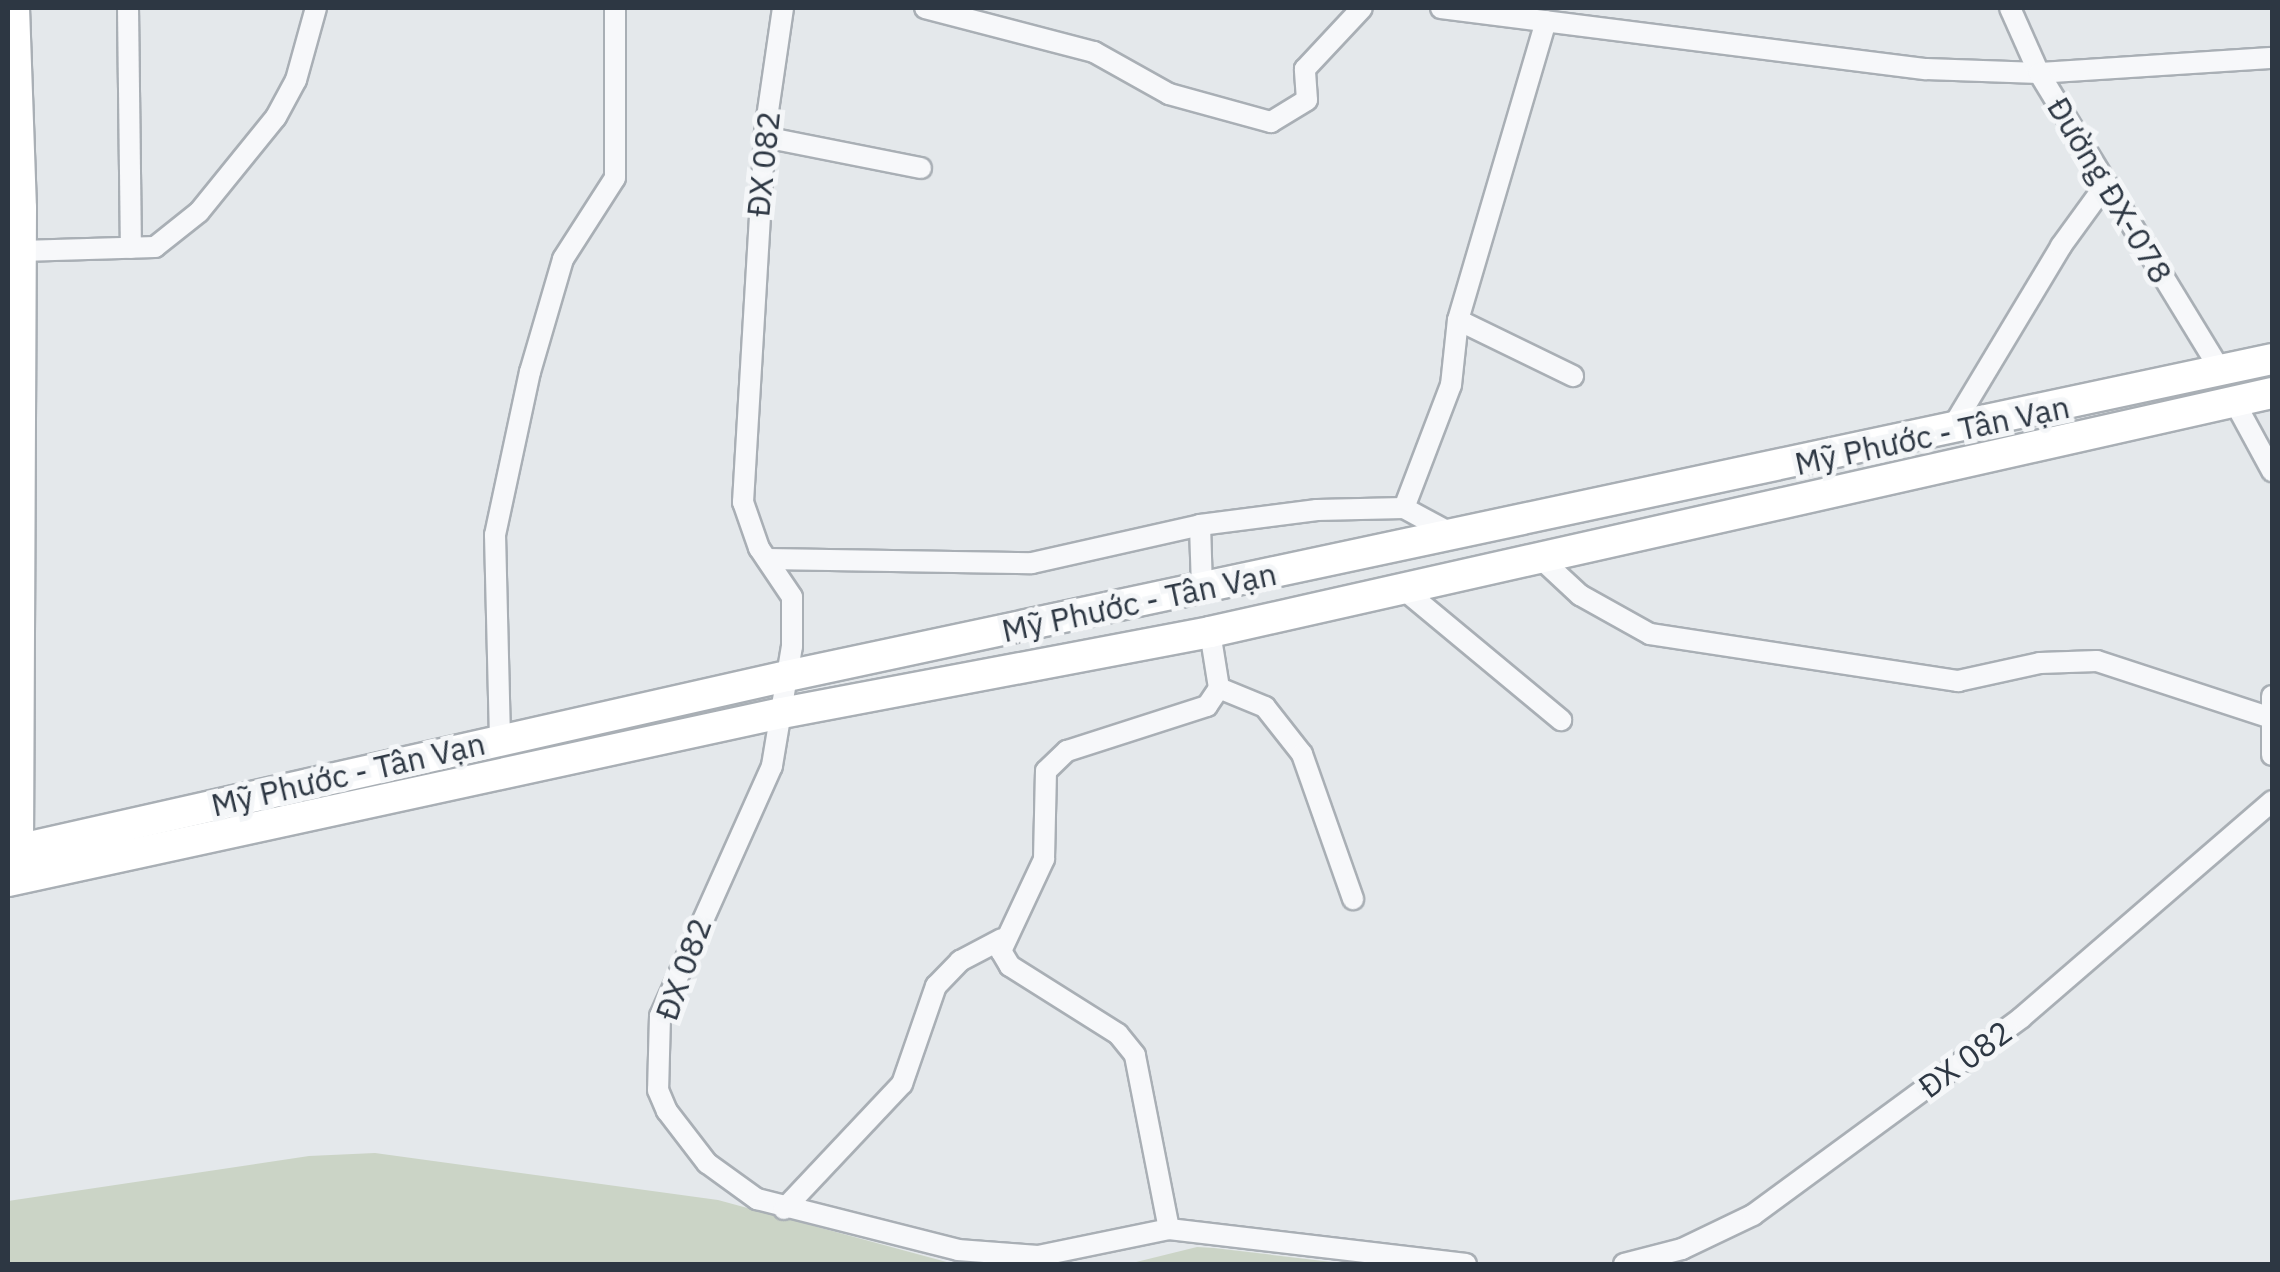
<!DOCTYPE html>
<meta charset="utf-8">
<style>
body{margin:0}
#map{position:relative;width:2280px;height:1272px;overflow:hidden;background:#e4e8eb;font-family:"IBM Plex Sans",sans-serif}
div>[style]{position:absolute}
.green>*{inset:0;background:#cbd4c6}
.roads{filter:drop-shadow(2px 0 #a9afb5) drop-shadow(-2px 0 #a9afb5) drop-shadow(0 2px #a9afb5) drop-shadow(0 -2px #a9afb5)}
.street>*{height:20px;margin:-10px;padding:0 10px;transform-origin:10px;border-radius:10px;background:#f7f8fa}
.secondary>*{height:28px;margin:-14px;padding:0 14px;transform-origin:14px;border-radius:14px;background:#fff}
.primary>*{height:30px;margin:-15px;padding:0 15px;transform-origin:15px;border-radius:15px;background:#fff}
span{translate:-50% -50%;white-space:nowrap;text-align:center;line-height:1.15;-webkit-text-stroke:10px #f4f6f8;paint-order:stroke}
.street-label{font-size:32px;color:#2d3743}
.frame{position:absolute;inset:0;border:10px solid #2d3743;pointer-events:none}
</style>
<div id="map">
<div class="green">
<div style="clip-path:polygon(375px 1153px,718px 1200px,954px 1264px,8px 1264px,8px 1201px,309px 1156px)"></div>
<div style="clip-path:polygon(1197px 1247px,1214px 1248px,1349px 1264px,1128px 1264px)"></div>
</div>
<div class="roads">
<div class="street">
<div style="left:128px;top:8px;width:240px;rotate:89.3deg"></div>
<div style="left:783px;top:8px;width:125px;rotate:98.3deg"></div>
<div style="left:765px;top:132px;width:371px;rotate:93.4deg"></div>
<div style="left:743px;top:502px;width:49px;rotate:70.8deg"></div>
<div style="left:759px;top:548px;width:59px;rotate:56deg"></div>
<div style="left:792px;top:597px;width:49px;rotate:90deg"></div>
<div style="left:792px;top:646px;width:122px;rotate:99.5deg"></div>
<div style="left:772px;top:766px;width:274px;rotate:114.1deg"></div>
<div style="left:660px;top:1016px;width:74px;rotate:91.5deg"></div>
<div style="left:658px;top:1090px;width:23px;rotate:67deg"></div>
<div style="left:667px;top:1111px;width:66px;rotate:52.4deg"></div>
<div style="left:707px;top:1163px;width:62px;rotate:35.8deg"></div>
<div style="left:757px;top:1199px;width:207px;rotate:14.2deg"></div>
<div style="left:958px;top:1250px;width:80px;rotate:4.3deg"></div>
<div style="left:1038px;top:1256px;width:134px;rotate:-11.6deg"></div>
<div style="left:1169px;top:1229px;width:299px;rotate:6.7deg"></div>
<div style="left:925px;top:8px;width:175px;rotate:14.6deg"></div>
<div style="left:1094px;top:52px;width:86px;rotate:29.2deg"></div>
<div style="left:1169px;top:94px;width:106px;rotate:15.4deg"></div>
<div style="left:1271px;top:122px;width:42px;rotate:-31.4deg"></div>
<div style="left:1307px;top:100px;width:31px;rotate:-94deg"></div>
<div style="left:1305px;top:69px;width:83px;rotate:-46.9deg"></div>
<div style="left:1441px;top:8px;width:489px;rotate:7.2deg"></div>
<div style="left:1926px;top:69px;width:113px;rotate:2deg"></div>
<div style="left:2039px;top:73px;width:233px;rotate:-3.7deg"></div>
<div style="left:2010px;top:8px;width:71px;rotate:66deg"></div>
<div style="left:2039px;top:73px;width:346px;rotate:58.6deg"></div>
<div style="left:1546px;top:21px;width:312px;rotate:106.4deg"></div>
<div style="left:1458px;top:320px;width:128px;rotate:26deg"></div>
<div style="left:764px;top:137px;width:160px;rotate:11.2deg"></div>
<div style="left:21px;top:251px;width:134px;rotate:-1.7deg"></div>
<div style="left:155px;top:247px;width:56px;rotate:-38.5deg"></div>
<div style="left:199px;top:212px;width:122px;rotate:-51deg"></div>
<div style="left:276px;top:117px;width:42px;rotate:-61.6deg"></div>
<div style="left:296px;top:80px;width:75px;rotate:-74.5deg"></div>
<div style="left:2234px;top:401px;width:80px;rotate:61.5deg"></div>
<div style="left:1950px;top:431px;width:216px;rotate:-59deg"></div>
<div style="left:2061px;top:246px;width:77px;rotate:-54deg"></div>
<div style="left:1404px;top:508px;width:55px;rotate:28.4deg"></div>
<div style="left:1200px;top:525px;width:64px;rotate:88.2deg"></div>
<div style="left:1539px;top:557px;width:56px;rotate:42.8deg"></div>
<div style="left:1580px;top:595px;width:80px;rotate:29.1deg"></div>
<div style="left:1650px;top:634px;width:312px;rotate:8.7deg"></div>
<div style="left:1958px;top:681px;width:84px;rotate:-12.4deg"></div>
<div style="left:2040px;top:663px;width:57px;rotate:-2deg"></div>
<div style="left:2097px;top:661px;width:180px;rotate:18.1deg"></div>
<div style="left:767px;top:559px;width:265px;rotate:0.9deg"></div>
<div style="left:1032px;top:563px;width:172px;rotate:-12.7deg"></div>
<div style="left:1200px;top:525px;width:118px;rotate:-7.3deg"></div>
<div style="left:1317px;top:510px;width:87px;rotate:-1.3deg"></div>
<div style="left:1404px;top:508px;width:132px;rotate:-69.1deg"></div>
<div style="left:1451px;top:385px;width:65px;rotate:-83.9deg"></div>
<div style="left:1402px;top:588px;width:207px;rotate:39.7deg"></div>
<div style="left:1219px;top:688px;width:50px;rotate:22.4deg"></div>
<div style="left:1265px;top:707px;width:60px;rotate:51.8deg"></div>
<div style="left:1302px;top:754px;width:154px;rotate:70.6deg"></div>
<div style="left:2272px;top:696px;width:59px;rotate:90deg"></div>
<div style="left:500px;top:739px;width:204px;rotate:-91.4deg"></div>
<div style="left:495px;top:535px;width:167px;rotate:-77.9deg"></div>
<div style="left:530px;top:372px;width:118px;rotate:-73.7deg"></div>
<div style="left:563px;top:259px;width:96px;rotate:-57.3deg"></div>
<div style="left:615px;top:178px;width:170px;rotate:-90deg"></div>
<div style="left:784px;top:1209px;width:172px;rotate:-46.7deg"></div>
<div style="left:902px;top:1084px;width:104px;rotate:-70.9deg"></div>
<div style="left:936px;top:986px;width:35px;rotate:-46deg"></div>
<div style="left:960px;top:961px;width:47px;rotate:-27.6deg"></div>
<div style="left:1169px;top:1229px;width:177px;rotate:-101.1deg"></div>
<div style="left:1135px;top:1055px;width:27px;rotate:-129deg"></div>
<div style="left:1118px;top:1034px;width:128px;rotate:-147.8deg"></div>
<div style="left:1010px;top:966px;width:17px;rotate:-121deg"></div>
<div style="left:1001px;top:951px;width:102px;rotate:-64.9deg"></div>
<div style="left:1044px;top:859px;width:88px;rotate:-88.7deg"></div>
<div style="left:1046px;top:771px;width:29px;rotate:-44deg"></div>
<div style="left:1067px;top:751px;width:147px;rotate:-17.8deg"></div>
<div style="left:1207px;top:706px;width:22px;rotate:-56deg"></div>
<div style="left:1219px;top:688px;width:57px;rotate:-99.1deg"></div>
<div style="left:1624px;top:1264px;width:60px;rotate:-14.5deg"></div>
<div style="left:1682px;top:1249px;width:79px;rotate:-25.6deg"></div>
<div style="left:1753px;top:1215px;width:333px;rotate:-36.3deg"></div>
<div style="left:2021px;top:1018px;width:332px;rotate:-40.8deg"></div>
</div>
<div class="secondary">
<div style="left:15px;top:8px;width:200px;rotate:88deg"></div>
<div style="left:22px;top:208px;width:641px;rotate:90.27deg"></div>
</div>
<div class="primary">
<div style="left:8px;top:852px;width:799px;rotate:-12.73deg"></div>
<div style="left:787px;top:676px;width:1518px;rotate:-12.05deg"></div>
<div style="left:8px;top:881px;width:792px;rotate:-12.25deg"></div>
<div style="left:782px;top:713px;width:436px;rotate:-10.7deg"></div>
<div style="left:1210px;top:632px;width:1089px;rotate:-12.68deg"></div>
</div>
</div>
<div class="street-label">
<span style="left:763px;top:164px;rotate:-84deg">ĐX 082</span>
<span style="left:2110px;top:190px;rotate:59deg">Đường ĐX-078</span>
<span style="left:1932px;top:435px;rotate:-12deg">Mỹ Phước - Tân Vạn</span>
<span style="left:1139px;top:602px;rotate:-12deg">Mỹ Phước - Tân Vạn</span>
<span style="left:348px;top:774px;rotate:-13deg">Mỹ Phước - Tân Vạn</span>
<span style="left:683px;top:969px;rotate:-70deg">ĐX 082</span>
<span style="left:1965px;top:1059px;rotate:-36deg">ĐX 082</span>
</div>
<div class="frame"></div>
</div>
